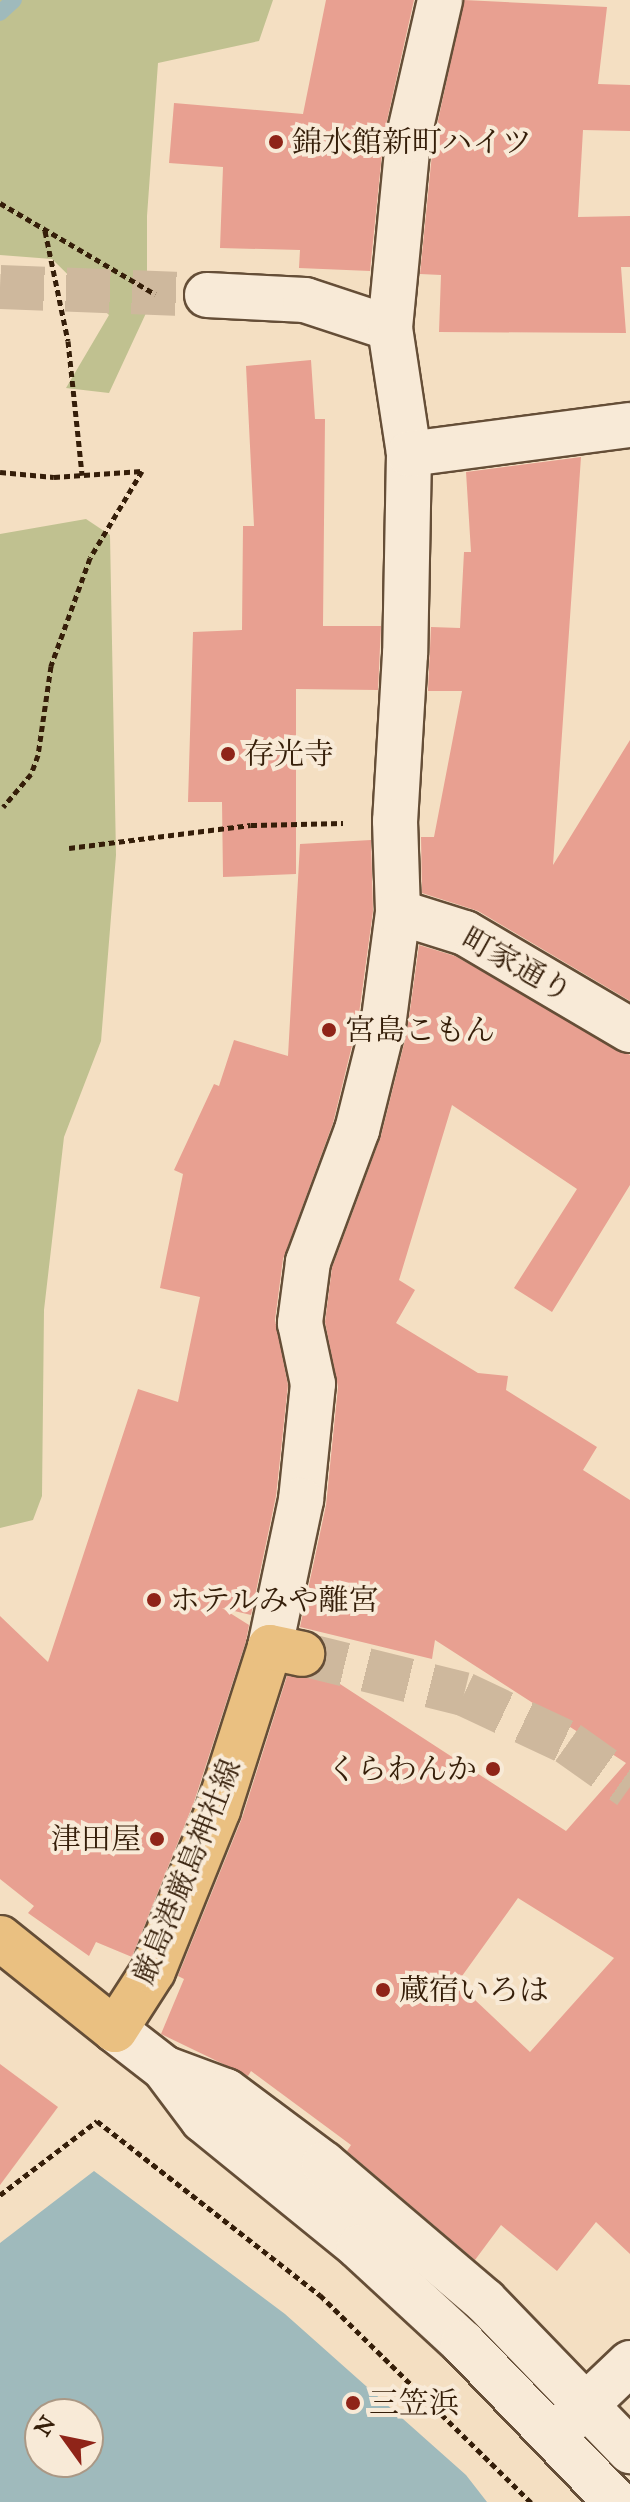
<!DOCTYPE html>
<meta charset="utf-8">
<style>
body{margin:0}
#map{position:relative;width:630px;height:2502px;overflow:hidden;background:#f4dfc2;font-family:"IM FELL Great Primer","Noto Serif JP",serif}
div>[style]{position:absolute}
.green>*{inset:0;background:#c0c190}
.water>*{inset:0;background:#9fbabc}
.stream>*{height:16px;margin:-8px;padding:0 8px;transform-origin:8px;border-radius:8px;background:#9fbabc}
.building>*{inset:0;background:#e8a091}
.minor-tunnel>*{height:44px;margin-top:-22px;transform-origin:0;background:repeating-linear-gradient(90deg,#ceb89d 0 44px,transparent 0 66px)}
.major-tunnel>*{height:44px;margin-top:-22px;transform-origin:0;background:repeating-linear-gradient(90deg,#ceb89d 0 44px,transparent 0 66px)}
.path>*{height:5px;margin-top:-2.5px;transform-origin:0;background:repeating-linear-gradient(90deg,#351e09 0 6px,transparent 0 10px)}
.roads{filter:drop-shadow(2px 0 #654e37) drop-shadow(-2px 0 #654e37) drop-shadow(0 2px #654e37) drop-shadow(0 -2px #654e37)}
.minor>*{height:44px;margin:-22px;padding:0 22px;transform-origin:22px;border-radius:22px;background:#f8ead7}
.major>*{height:44px;margin:-22px;padding:0 22px;transform-origin:22px;border-radius:22px;background:#eac081}
.dots>*{width:22px;height:22px;translate:-50% -50%;box-sizing:border-box;border:4px solid #f8ead7;border-radius:50%}
span{translate:-50% -50%;white-space:nowrap;text-align:center;line-height:1.15;-webkit-text-stroke:8px #f8ead7;paint-order:stroke}
.poi-label{font-size:30px;color:#351e09}
.left{translate:0 -50%;text-align:left}
.right{translate:-100% -50%;text-align:right}
.street-label{font-size:30px;color:#351e09}
.north{position:absolute;left:24px;top:2398px;width:80px;height:80px;box-sizing:border-box;background:#f8ead7;border:2px solid #aa9885;border-radius:50%;rotate:303deg;font-size:22px;font-weight:700;line-height:32px;text-align:center;color:#351e09}
.north::after{content:'';display:block;margin:auto;width:28px;height:36px;background:#8f2418;clip-path:polygon(50% 0,100% 100%,50% 72%,0 100%)}
</style>
<div id="map">
<div class="green">
<div style="clip-path:polygon(0 0,273px 0,259px 41px,158px 63px,147px 216px,147px 311px,109px 393px,66px 388px,109px 315px,52px 259px,0 255px)"></div>
<div style="clip-path:polygon(86px 519px,110px 535px,116px 855px,101px 1041px,64px 1137px,44px 1310px,42px 1496px,33px 1520px,0 1528px,0 534px)"></div>
</div>
<div class="water">
<div style="clip-path:polygon(evenodd,94px 2171px,285px 2314px,466px 2475px,487px 2502px,0 2502px,0 2243px,94px 2171px,40px 2414px,88px 2414px,88px 2462px,40px 2462px,40px 2414px)"></div>
</div>
<div class="stream">
<div style="left:0;top:13px;width:19px;rotate:-43deg"></div>
</div>
<div class="building">
<div style="clip-path:polygon(326px 0,414px 0,384px 134px,370px 271px,299px 268px,300px 250px,220px 248px,223px 167px,169px 163px,174px 103px,303px 114px)"></div>
<div style="clip-path:polygon(464px 0,607px 7px,598px 84px,630px 85px,630px 131px,583px 130px,578px 217px,630px 216px,630px 267px,621px 267px,626px 333px,439px 332px,441px 275px,420px 274px,433px 144px)"></div>
<div style="clip-path:polygon(311px 360px,315px 419px,325px 419px,323px 626px,381px 626px,378px 690px,296px 689px,296px 874px,223px 877px,222px 802px,188px 802px,193px 632px,242px 630px,243px 526px,254px 526px,246px 366px)"></div>
<div style="clip-path:polygon(581px 457px,553px 865px,630px 740px,630px 1001px,478px 911px,422px 893px,421px 837px,434px 837px,462px 691px,428px 691px,431px 627px,460px 628px,464px 552px,471px 552px,466px 472px)"></div>
<div style="clip-path:polygon(371px 840px,373px 911px,358px 1021px,333px 1123px,283px 1259px,275px 1320px,288px 1385px,276px 1496px,251px 1615px,222px 1608px,249px 1625px,246px 1641px,194px 1802px,132px 1957px,96px 1942px,89px 1956px,28px 1913px,34px 1906px,0 1879px,0 1616px,48px 1662px,138px 1389px,178px 1402px,200px 1297px,160px 1288px,183px 1174px,174px 1170px,214px 1084px,219px 1086px,234px 1040px,288px 1056px,300px 844px)"></div>
<div style="clip-path:polygon(evenodd,419px 945px,455px 956px,630px 1055px,630px 1185px,552px 1312px,514px 1288px,577px 1189px,452px 1105px,399px 1280px,415px 1290px,396px 1323px,478px 1373px,508px 1376px,506px 1390px,597px 1447px,583px 1470px,630px 1500px,630px 2254px,596px 2222px,557px 2271px,501px 2225px,475px 2260px,347px 2151px,351px 2145px,251px 2071px,248px 2076px,161px 2034px,184px 1979px,178px 1976px,242px 1818px,287px 1676px,309px 1678px,320px 1671px,566px 1831px,626px 1763px,435px 1640px,432px 1659px,300px 1627px,326px 1505px,338px 1387px,325px 1322px,332px 1268px,381px 1136px,407px 1032px,419px 945px,518px 1898px,614px 1958px,530px 2052px,457px 1983px,518px 1898px)"></div>
<div style="clip-path:polygon(0 2064px,58px 2107px,0 2185px)"></div>
</div>
<div class="minor-tunnel">
<div style="left:0;top:287px;width:207px;rotate:2.2deg"></div>
</div>
<div class="major-tunnel">
<div style="left:302px;top:1654px;width:167px;rotate:13.9deg"></div>
<div style="left:464px;top:1694px;width:115px;rotate:25.2deg"></div>
<div style="left:568px;top:1743px;width:76px;rotate:35.4deg"></div>
</div>
<div class="path">
<div style="left:0;top:203px;width:180px;rotate:30.4deg"></div>
<div style="left:45px;top:231px;width:112px;rotate:78.2deg"></div>
<div style="left:68px;top:341px;width:135px;rotate:84deg"></div>
<div style="left:0;top:472px;width:54px;rotate:5.3deg"></div>
<div style="left:54px;top:477px;width:88px;rotate:-3.9deg"></div>
<div style="left:142px;top:471px;width:101px;rotate:120.9deg"></div>
<div style="left:90px;top:558px;width:115px;rotate:109.9deg"></div>
<div style="left:51px;top:666px;width:90px;rotate:98.3deg"></div>
<div style="left:38px;top:755px;width:20px;rotate:110deg"></div>
<div style="left:31px;top:774px;width:43px;rotate:130.3deg"></div>
<div style="left:69px;top:848px;width:183px;rotate:-7.2deg"></div>
<div style="left:251px;top:825px;width:92px;rotate:-1.2deg"></div>
<div style="left:0;top:2195px;width:122px;rotate:-37.3deg"></div>
<div style="left:97px;top:2121px;width:283px;rotate:38deg"></div>
<div style="left:320px;top:2295px;width:296px;rotate:44.5deg"></div>
</div>
<div class="roads">
<div class="minor">
<div style="left:207px;top:295px;width:98px;rotate:2.9deg"></div>
<div style="left:305px;top:300px;width:89px;rotate:18.2deg"></div>
<div style="left:390px;top:328px;width:127px;rotate:81.4deg"></div>
<div style="left:409px;top:454px;width:200px;rotate:91.1deg"></div>
<div style="left:405px;top:654px;width:167px;rotate:93.4deg"></div>
<div style="left:395px;top:821px;width:91px;rotate:88.1deg"></div>
<div style="left:398px;top:912px;width:115px;rotate:97.5deg"></div>
<div style="left:383px;top:1026px;width:107px;rotate:104deg"></div>
<div style="left:357px;top:1130px;width:141px;rotate:110.4deg"></div>
<div style="left:308px;top:1262px;width:62px;rotate:97.5deg"></div>
<div style="left:300px;top:1323px;width:62px;rotate:78deg"></div>
<div style="left:313px;top:1384px;width:117px;rotate:95.9deg"></div>
<div style="left:301px;top:1500px;width:150px;rotate:101.9deg"></div>
<div style="left:390px;top:328px;width:189px;rotate:-84.5deg"></div>
<div style="left:408px;top:140px;width:144px;rotate:-77.1deg"></div>
<div style="left:409px;top:454px;width:223px;rotate:-7.5deg"></div>
<div style="left:398px;top:912px;width:70px;rotate:17.4deg"></div>
<div style="left:465px;top:933px;width:191px;rotate:30.5deg"></div>
<div style="left:115px;top:2030px;width:62px;rotate:37.8deg"></div>
<div style="left:164px;top:2068px;width:65px;rotate:53.1deg"></div>
<div style="left:203px;top:2120px;width:201px;rotate:39.1deg"></div>
<div style="left:359px;top:2247px;width:142px;rotate:42.7deg"></div>
<div style="left:463px;top:2343px;width:221px;rotate:46.1deg"></div>
<div style="left:164px;top:2068px;width:66px;rotate:20.4deg"></div>
<div style="left:226px;top:2091px;width:122px;rotate:36.7deg"></div>
<div style="left:324px;top:2164px;width:211px;rotate:40.4deg"></div>
<div style="left:485px;top:2301px;width:209px;rotate:46deg"></div>
<div style="left:565px;top:2425px;width:90px;rotate:-43.6deg"></div>
</div>
<div class="major">
<div style="left:0;top:1938px;width:147px;rotate:38.7deg"></div>
<div style="left:115px;top:2030px;width:70px;rotate:-57.2deg"></div>
<div style="left:153px;top:1971px;width:174px;rotate:-68deg"></div>
<div style="left:218px;top:1810px;width:171px;rotate:-72.3deg"></div>
<div style="left:270px;top:1647px;width:33px;rotate:12deg"></div>
</div>
</div>
<div class="dots">
<div style="left:276px;top:142px;background:#8f2418"></div>
<div style="left:228px;top:754px;background:#8f2418"></div>
<div style="left:329px;top:1030px;background:#8f2418"></div>
<div style="left:154px;top:1600px;background:#8f2418"></div>
<div style="left:493px;top:1769px;background:#8f2418"></div>
<div style="left:157px;top:1839px;background:#8f2418"></div>
<div style="left:383px;top:1990px;background:#8f2418"></div>
<div style="left:353px;top:2403px;background:#8f2418"></div>
</div>
<div class="poi-label">
<span class="left" style="left:292px;top:142px">錦水館新町ハイツ</span>
<span class="left" style="left:244px;top:754px">存光寺</span>
<span class="left" style="left:345px;top:1030px">宮島こもん</span>
<span class="left" style="left:170px;top:1600px">ホテルみや離宮</span>
<span class="right" style="left:477px;top:1769px">くらわんか</span>
<span class="right" style="left:141px;top:1839px">津田屋</span>
<span class="left" style="left:399px;top:1990px">蔵宿いろは</span>
<span class="left" style="left:369px;top:2403px">三笠浜</span>
</div>
<div class="street-label">
<span style="left:517px;top:965px;rotate:29deg">町家通り</span>
<span style="left:187px;top:1872px;rotate:-68deg">厳島港厳島神社線</span>
</div>
<div class="north">N</div>
</div>
